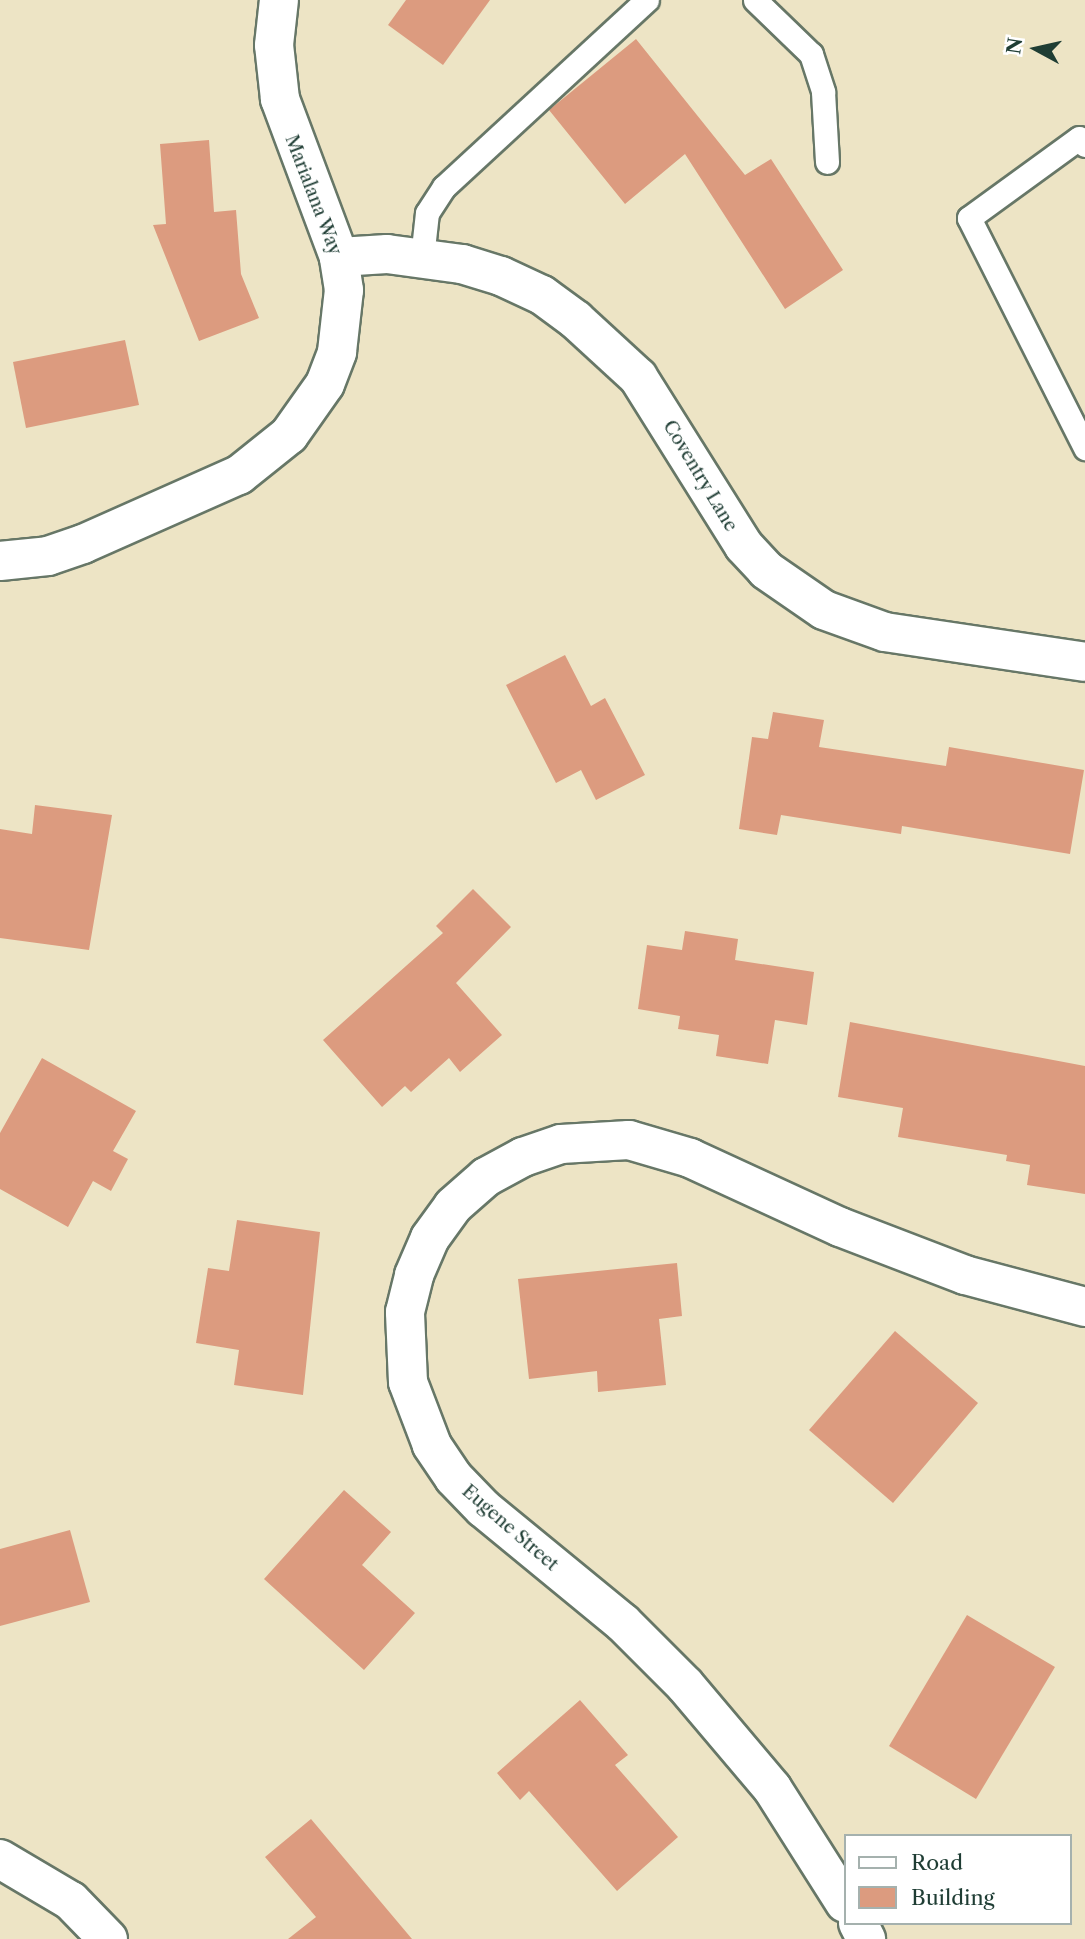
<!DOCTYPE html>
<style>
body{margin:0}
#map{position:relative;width:1085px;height:1939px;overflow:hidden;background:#ede4c5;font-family:"Libre Caslon Text",serif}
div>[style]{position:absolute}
.building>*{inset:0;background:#dc9b7f}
.roads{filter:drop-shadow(2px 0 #677767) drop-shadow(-2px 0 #677767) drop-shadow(0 2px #677767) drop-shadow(0 -2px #677767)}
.lane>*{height:23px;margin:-11.5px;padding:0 11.5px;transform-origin:11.5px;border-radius:11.5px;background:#fff}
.street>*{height:38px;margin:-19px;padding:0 19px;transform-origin:19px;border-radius:19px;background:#fff}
span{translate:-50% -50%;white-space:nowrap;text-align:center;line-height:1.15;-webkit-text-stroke:5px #fff;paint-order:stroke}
.street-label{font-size:18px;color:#1f3d34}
.legend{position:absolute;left:844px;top:1834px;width:228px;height:91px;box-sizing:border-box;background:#fff;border:2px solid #a5b1ae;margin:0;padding:9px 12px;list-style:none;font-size:21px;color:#1f3d34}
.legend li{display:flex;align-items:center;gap:14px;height:35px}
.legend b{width:35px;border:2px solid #a5b1ae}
.north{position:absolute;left:1001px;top:14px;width:70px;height:70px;-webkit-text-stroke:5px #fff;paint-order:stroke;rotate:278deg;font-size:19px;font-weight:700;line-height:28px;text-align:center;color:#1f3d34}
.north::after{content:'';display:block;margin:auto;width:24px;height:32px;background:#1f3d34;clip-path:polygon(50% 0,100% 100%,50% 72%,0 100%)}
</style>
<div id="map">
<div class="building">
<div style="clip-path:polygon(406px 0,490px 0,443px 65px,388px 25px)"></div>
<div style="clip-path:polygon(636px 39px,745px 175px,771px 159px,843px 270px,785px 309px,685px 154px,625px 204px,549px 110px)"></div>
<div style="clip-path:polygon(209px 140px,214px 212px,236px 210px,241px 274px,259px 318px,199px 341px,153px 225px,166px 224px,160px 144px)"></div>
<div style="clip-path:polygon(125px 340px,139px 405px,26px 428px,13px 362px)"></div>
<div style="clip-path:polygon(565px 655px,591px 706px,605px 698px,645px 775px,596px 800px,581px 770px,556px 783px,506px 685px)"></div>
<div style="clip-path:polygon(773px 712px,824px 720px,819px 747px,946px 766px,949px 747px,1084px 770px,1070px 854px,902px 826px,901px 834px,781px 815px,777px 835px,739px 829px,752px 737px,768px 739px)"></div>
<div style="clip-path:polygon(35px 805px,112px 815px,89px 950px,0 938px,0 829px,32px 834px)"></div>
<div style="clip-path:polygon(473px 889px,511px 927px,456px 983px,502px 1035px,460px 1072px,449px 1058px,411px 1092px,405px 1086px,382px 1107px,323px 1040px,443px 933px,436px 926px)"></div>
<div style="clip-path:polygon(685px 931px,738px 939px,735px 960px,814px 972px,807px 1025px,775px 1020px,768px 1064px,716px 1056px,719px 1035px,678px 1029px,680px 1016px,638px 1009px,647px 945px,682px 950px)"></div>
<div style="clip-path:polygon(850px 1022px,1085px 1066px,1085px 1194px,1027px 1185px,1030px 1165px,1006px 1161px,1007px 1155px,898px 1137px,903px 1108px,838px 1097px)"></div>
<div style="clip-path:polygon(42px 1058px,136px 1111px,113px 1151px,128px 1159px,111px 1191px,93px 1181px,68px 1227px,0 1189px,0 1133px)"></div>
<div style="clip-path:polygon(237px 1220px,320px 1232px,303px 1395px,234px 1385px,239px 1350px,196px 1343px,208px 1268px,229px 1271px)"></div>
<div style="clip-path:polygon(677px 1263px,682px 1316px,659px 1319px,666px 1385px,598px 1392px,597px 1371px,529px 1379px,518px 1279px)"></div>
<div style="clip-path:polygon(895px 1331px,978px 1403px,893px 1503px,809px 1430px)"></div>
<div style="clip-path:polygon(344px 1490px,391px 1532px,362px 1565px,415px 1613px,364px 1670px,264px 1579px)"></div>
<div style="clip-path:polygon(70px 1530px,90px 1602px,0 1626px,0 1549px)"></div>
<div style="clip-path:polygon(967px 1615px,1055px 1667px,976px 1799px,889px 1746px)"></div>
<div style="clip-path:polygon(580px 1700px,628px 1755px,615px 1765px,678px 1837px,617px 1891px,529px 1791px,520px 1800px,497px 1773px)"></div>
<div style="clip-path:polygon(311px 1819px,412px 1939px,288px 1939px,316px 1917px,265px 1857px)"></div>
</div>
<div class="roads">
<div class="lane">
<div style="left:755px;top:0;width:78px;rotate:44deg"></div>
<div style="left:811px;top:54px;width:40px;rotate:72deg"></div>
<div style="left:823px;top:92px;width:70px;rotate:86.7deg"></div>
<div style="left:1085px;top:145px;width:9px;rotate:-131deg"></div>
<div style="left:1079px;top:138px;width:136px;rotate:144deg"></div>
<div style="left:969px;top:218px;width:258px;rotate:63.2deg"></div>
<div style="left:422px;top:258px;width:45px;rotate:-83.7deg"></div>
<div style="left:427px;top:213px;width:31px;rotate:-57deg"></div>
<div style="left:444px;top:187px;width:276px;rotate:-42.7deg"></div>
</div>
<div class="street">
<div style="left:339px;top:257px;width:48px;rotate:-3.6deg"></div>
<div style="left:387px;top:254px;width:76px;rotate:7.6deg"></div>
<div style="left:462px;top:264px;width:41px;rotate:17.1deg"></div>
<div style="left:501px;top:276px;width:45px;rotate:24.9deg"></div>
<div style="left:542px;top:295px;width:42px;rotate:36.3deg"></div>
<div style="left:576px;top:320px;width:84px;rotate:42.6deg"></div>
<div style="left:638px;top:377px;width:199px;rotate:57.9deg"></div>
<div style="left:744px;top:546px;width:33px;rotate:47deg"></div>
<div style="left:766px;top:570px;width:70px;rotate:34.6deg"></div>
<div style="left:824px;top:610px;width:65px;rotate:19.8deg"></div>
<div style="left:885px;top:632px;width:202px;rotate:8.5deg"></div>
<div style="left:0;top:561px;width:48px;rotate:-5.9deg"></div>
<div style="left:48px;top:556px;width:37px;rotate:-19deg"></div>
<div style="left:83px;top:544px;width:171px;rotate:-23.9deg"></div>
<div style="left:239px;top:475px;width:64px;rotate:-38.7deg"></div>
<div style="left:289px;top:435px;width:62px;rotate:-54.8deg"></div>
<div style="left:325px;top:384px;width:34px;rotate:-69deg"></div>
<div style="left:337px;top:352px;width:62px;rotate:-83.6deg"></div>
<div style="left:344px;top:290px;width:33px;rotate:-99deg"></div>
<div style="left:339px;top:257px;width:169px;rotate:-110.5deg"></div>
<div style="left:280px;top:99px;width:54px;rotate:-96.3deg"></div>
<div style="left:274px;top:45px;width:45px;rotate:-83.7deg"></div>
<div style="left:0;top:1859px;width:82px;rotate:30.6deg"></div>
<div style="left:71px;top:1901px;width:53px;rotate:45.8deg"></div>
<div style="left:845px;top:1903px;width:136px;rotate:-122.4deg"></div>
<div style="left:772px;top:1788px;width:135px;rotate:-130.2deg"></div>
<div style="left:685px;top:1685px;width:88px;rotate:-135deg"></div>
<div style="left:623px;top:1623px;width:181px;rotate:-140.6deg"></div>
<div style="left:483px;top:1508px;width:42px;rotate:-134deg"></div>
<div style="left:454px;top:1478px;width:40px;rotate:-124deg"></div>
<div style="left:432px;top:1445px;width:67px;rotate:-110.9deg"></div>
<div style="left:408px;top:1382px;width:70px;rotate:-92.5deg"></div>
<div style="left:405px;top:1312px;width:38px;rotate:-76deg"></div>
<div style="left:414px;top:1275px;width:40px;rotate:-66.6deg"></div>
<div style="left:430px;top:1238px;width:39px;rotate:-54deg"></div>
<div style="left:453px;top:1206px;width:44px;rotate:-41.3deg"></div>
<div style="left:486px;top:1177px;width:42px;rotate:-28.4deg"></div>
<div style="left:523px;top:1157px;width:40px;rotate:-18.9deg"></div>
<div style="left:561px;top:1144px;width:68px;rotate:-3.4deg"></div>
<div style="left:629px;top:1140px;width:64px;rotate:16.4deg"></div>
<div style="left:690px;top:1158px;width:165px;rotate:24.7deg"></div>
<div style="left:840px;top:1227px;width:134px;rotate:21deg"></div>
<div style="left:965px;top:1275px;width:124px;rotate:14.9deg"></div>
<div style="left:858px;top:1923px;width:18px;rotate:63deg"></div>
</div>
</div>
<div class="street-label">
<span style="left:313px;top:195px;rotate:69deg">Marialana Way</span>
<span style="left:700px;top:476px;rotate:59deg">Coventry Lane</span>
<span style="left:510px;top:1528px;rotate:41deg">Eugene Street</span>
</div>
<ul class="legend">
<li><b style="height:9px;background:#fff"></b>Road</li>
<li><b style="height:19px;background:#dc9b7f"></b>Building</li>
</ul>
<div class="north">N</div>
</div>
